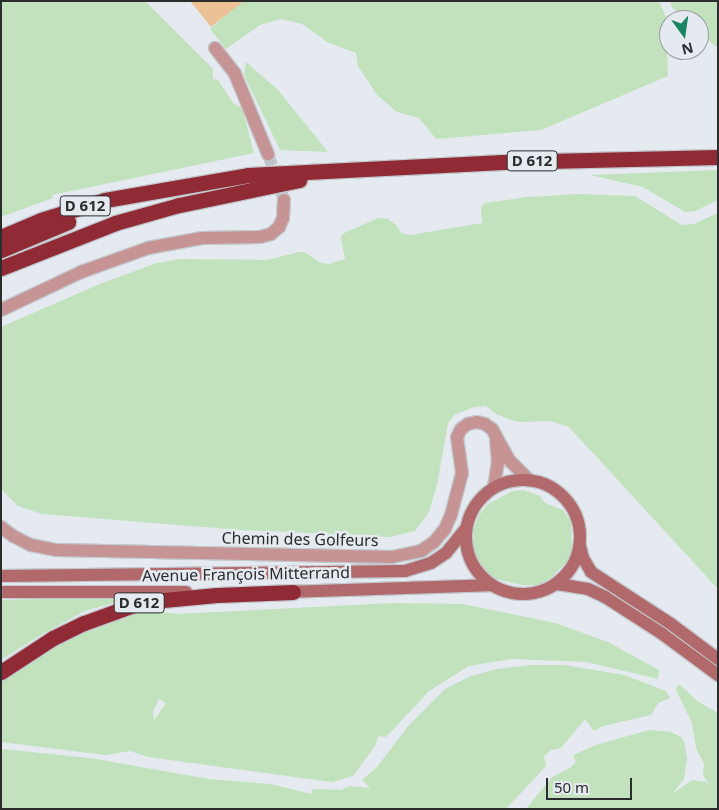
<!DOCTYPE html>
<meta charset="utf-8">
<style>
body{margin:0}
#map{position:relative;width:719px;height:810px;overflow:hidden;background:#e4eaf0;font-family:"Noto Sans",sans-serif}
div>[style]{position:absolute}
.green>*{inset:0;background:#c1e2bc}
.building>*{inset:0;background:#ecc196}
.street-tunnel>*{height:12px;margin-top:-6px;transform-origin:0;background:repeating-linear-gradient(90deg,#bfc4c9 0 12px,transparent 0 18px)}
.roads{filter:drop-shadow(1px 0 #c3c8cd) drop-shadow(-1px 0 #c3c8cd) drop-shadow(0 1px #c3c8cd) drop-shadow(0 -1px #c3c8cd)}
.street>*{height:12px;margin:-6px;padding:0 6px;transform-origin:6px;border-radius:6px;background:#c69494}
.secondary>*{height:12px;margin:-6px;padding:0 6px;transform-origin:6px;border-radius:6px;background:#b1696b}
.secondary>.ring{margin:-6px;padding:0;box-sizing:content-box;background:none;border:12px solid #b1696b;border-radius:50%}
.highway>*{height:15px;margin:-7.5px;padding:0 7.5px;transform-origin:7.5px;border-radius:7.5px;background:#902b36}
span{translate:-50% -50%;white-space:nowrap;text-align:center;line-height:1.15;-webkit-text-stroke:5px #e4eaf0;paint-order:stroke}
.shield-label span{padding:1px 4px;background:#e4eaf0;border:1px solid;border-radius:4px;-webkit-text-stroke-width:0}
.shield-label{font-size:15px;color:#2a2c2e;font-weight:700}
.street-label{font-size:16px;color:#2a2c2e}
.frame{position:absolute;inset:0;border:2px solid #2a2c2e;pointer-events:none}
.north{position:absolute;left:659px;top:10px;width:50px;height:50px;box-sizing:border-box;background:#e4eaf0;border:1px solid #9a9ea2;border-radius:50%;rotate:166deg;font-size:14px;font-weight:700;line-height:20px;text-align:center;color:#2a2c2e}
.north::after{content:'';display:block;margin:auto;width:18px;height:22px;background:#1a8562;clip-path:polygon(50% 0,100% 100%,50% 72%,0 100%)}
.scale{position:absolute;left:546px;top:778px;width:86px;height:22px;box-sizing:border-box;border:2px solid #2a2c2e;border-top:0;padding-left:6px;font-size:15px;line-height:18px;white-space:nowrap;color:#2a2c2e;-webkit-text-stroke:4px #e4eaf0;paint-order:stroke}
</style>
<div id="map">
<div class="green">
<div style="clip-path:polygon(1px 1px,145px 1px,213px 69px,213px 79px,218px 80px,233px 103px,242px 108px,254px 153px,52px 195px,53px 198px,1px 217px)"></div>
<div style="clip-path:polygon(242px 1px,659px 1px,666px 17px,668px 76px,541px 130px,436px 139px,419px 118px,397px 112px,377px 95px,358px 66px,356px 53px,327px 42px,302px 24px,281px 19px,260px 25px,226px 49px,210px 29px)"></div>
<div style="clip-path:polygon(671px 1px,718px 1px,718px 48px,699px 33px,699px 20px,685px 20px,671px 6px)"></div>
<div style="clip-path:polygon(246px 62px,278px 90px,328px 152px,280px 150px,244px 75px)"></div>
<div style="clip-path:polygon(718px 170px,718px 200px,695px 211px,685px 212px,643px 187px,590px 175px)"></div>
<div style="clip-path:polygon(578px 194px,635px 196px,682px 225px,694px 224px,718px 213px,718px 589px,569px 427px,550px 421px,521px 422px,511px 420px,496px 414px,486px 406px,474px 407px,454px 415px,448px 423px,437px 485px,429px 512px,415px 531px,390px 537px,241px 530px,42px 514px,18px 506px,1px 489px,1px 327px,102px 283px,157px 263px,180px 259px,267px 260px,299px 252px,304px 252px,321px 263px,329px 264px,345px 259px,341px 239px,342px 234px,378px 218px,388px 219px,397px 226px,401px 233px,410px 235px,482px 223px,481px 207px,485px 203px,528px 197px)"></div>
<div style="clip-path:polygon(524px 490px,540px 496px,545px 503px,563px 510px,571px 522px,572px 552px,568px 560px,551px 578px,539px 585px,522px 585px,495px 579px,485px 572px,475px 555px,473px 542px,474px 528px,479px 515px,488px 504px,513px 491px)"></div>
<div style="clip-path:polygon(135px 597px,85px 611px,44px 633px,1px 660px,1px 600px)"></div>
<div style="clip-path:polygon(evenodd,393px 603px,463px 604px,555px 623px,608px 642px,659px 670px,658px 679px,587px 662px,512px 659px,469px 666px,429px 691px,386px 737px,378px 736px,375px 746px,353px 776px,332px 782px,148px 757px,130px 751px,105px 755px,1px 742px,1px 682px,36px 657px,70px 638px,117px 618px,148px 610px,178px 614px,393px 603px,159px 699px,166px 703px,154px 720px,153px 711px,159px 699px)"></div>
<div style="clip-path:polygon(531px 665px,564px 665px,624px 675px,666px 691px,670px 698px,658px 703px,651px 715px,603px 726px,594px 731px,585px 719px,561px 748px,551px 750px,544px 756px,546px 766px,506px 809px,1px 809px,1px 749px,90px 758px,209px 779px,271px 784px,311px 794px,313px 789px,341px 790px,350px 786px,370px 788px,362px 780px,377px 767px,409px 725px,445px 689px,471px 676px,497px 669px)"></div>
<div style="clip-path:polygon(679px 684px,697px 701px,718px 713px,718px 809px,526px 809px,552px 777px,570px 768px,576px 762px,573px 755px,596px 745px,649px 730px,671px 732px,681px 737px,685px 744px,687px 759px,684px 779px,672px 794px,692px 780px,706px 782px,710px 786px,703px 775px,704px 764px,696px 748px,692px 723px,676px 690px)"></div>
</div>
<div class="building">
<div style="clip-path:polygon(190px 1px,244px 1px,211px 27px)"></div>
</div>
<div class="street-tunnel">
<div style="left:268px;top:154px;width:49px;rotate:70.8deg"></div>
</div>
<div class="roads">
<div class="street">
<div style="left:215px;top:48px;width:33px;rotate:52deg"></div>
<div style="left:235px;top:74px;width:87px;rotate:67.6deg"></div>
<div style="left:1px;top:310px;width:89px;rotate:-25.4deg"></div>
<div style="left:81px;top:272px;width:71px;rotate:-19.7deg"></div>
<div style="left:148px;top:248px;width:55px;rotate:-10.5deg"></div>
<div style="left:202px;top:238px;width:58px;rotate:-1deg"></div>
<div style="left:260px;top:237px;width:11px;rotate:-15deg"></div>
<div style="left:271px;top:234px;width:11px;rotate:-41deg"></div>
<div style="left:279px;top:227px;width:10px;rotate:-66deg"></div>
<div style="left:283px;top:218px;width:18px;rotate:-87deg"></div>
<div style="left:494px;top:487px;width:24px;rotate:-81deg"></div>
<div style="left:498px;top:463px;width:22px;rotate:-95deg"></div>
<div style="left:1px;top:527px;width:15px;rotate:37deg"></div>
<div style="left:13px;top:536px;width:20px;rotate:27deg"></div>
<div style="left:31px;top:545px;width:25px;rotate:11deg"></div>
<div style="left:56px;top:550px;width:336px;rotate:1.2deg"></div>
<div style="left:392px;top:557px;width:30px;rotate:-12deg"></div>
<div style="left:421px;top:551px;width:16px;rotate:-35deg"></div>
<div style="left:434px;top:542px;width:17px;rotate:-50deg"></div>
<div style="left:445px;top:529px;width:15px;rotate:-67deg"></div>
<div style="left:451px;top:515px;width:43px;rotate:-75.3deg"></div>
<div style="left:462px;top:473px;width:36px;rotate:-98deg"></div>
<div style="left:457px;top:437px;width:9px;rotate:-63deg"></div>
<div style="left:461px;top:429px;width:9px;rotate:-36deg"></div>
<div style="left:468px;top:424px;width:9px;rotate:-13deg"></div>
<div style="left:477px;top:422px;width:8px;rotate:14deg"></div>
<div style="left:485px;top:424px;width:9px;rotate:36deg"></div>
<div style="left:492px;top:429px;width:35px;rotate:61deg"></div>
<div style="left:509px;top:460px;width:27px;rotate:45deg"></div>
</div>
<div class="secondary">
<div class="ring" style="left:466px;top:480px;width:102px;height:102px"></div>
<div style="left:580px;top:546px;width:12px;rotate:76deg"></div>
<div style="left:583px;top:558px;width:16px;rotate:60deg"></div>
<div style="left:591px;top:572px;width:95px;rotate:33deg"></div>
<div style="left:671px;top:624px;width:59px;rotate:36.7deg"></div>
<div style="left:1px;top:576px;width:404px;rotate:-0.7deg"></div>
<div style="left:405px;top:571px;width:27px;rotate:-17deg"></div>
<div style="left:431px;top:563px;width:18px;rotate:-34deg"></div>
<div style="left:446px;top:553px;width:32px;rotate:-51deg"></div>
<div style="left:557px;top:584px;width:31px;rotate:9deg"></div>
<div style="left:588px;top:589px;width:19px;rotate:25deg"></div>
<div style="left:605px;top:597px;width:67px;rotate:32.7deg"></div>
<div style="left:661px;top:633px;width:71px;rotate:36.4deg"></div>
<div style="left:1px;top:592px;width:185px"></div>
<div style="left:284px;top:592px;width:206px;rotate:-1.9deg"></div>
</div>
<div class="highway">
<div style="left:1px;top:237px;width:43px;rotate:-23deg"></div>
<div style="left:41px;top:220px;width:67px;rotate:-17.4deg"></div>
<div style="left:105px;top:200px;width:145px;rotate:-9.9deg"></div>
<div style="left:248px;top:175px;width:255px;rotate:-2.9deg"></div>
<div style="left:503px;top:162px;width:215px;rotate:-1.3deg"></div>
<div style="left:1px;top:250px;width:73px;rotate:-22.7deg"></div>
<div style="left:1px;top:268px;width:123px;rotate:-21.5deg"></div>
<div style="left:115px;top:223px;width:66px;rotate:-15.7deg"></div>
<div style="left:179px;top:205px;width:123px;rotate:-11.8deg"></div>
<div style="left:1px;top:672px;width:62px;rotate:-33.2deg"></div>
<div style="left:53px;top:638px;width:34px;rotate:-26deg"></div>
<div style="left:84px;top:623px;width:62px;rotate:-19.9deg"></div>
<div style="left:142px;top:602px;width:75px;rotate:-5.3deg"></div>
<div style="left:217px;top:595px;width:76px;rotate:-2.3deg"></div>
</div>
</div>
<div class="shield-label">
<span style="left:532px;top:161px">D 612</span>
<span style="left:85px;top:206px">D 612</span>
<span style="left:139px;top:603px">D 612</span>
</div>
<div class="street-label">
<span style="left:300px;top:539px;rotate:1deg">Chemin des Golfeurs</span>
<span style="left:246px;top:574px;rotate:-1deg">Avenue François Mitterrand</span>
</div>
<div class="frame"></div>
<div class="north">N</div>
<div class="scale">50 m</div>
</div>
